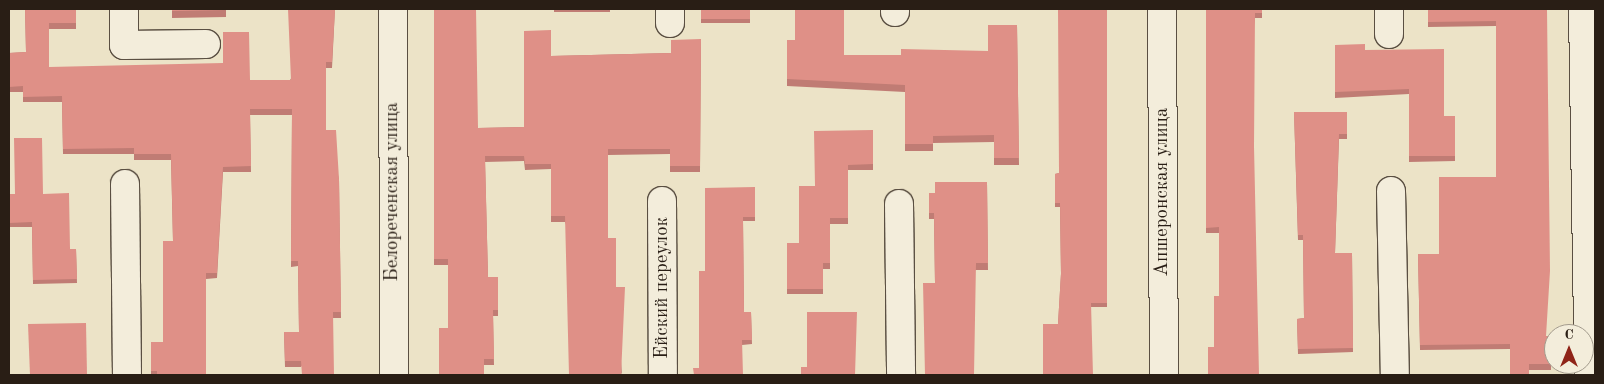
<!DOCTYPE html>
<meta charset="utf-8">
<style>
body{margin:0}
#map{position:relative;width:1604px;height:384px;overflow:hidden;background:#ece3c7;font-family:"Old Standard TT",serif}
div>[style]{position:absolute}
.roads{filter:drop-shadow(1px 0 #5a4f42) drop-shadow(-1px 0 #5a4f42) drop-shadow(0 1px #5a4f42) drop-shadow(0 -1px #5a4f42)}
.street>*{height:28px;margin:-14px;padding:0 14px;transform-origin:14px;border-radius:14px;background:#f3eddb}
.wall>*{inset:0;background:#c07c74}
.building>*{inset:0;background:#df9087}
span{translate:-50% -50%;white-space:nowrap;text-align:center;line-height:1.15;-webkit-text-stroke:4px #f3eddb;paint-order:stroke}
.street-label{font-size:19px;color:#291e15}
.frame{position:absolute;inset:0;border:10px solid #291e15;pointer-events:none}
.north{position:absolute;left:1544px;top:324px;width:50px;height:50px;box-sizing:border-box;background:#f3eddb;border:1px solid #a29a8c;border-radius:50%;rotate:0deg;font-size:14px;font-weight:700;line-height:20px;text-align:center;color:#291e15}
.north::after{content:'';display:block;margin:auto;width:18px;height:22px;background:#8f2418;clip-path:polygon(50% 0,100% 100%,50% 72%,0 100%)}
</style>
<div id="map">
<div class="roads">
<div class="street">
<div style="left:124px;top:9px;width:36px;rotate:90deg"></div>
<div style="left:124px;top:45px;width:82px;rotate:-0.7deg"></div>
<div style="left:393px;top:9px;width:366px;rotate:89.8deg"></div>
<div style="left:670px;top:9px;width:14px;rotate:90deg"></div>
<div style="left:895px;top:9px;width:3px;rotate:90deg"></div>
<div style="left:1162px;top:9px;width:366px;rotate:89.7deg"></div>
<div style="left:1389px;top:9px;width:25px;rotate:90deg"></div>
<div style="left:1583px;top:9px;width:366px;rotate:89.1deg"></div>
<div style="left:125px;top:184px;width:191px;rotate:89.4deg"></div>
<div style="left:1391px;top:191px;width:184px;rotate:88.8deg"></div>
<div style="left:662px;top:201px;width:174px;rotate:89.7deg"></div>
<div style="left:899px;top:204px;width:171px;rotate:89.3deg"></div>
</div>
</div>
<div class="wall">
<div style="clip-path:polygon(25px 9px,76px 9px,76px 29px,49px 29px,49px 67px,250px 80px,290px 80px,335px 9px,332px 68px,326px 68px,326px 130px,339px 179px,341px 318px,333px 318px,301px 367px,285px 367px,284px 332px,299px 332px,298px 266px,291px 267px,292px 115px,250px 115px,251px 172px,223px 172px,217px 278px,206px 279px,206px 375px,151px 375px,151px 342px,163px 342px,173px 241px,171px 160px,134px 160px,134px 154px,63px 154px,62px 102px,23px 102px,23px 92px,9px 92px,9px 53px,26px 52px)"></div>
<div style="clip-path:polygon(172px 9px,226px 9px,226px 17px,172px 18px)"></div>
<div style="clip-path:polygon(434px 9px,478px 128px,524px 127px,551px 56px,671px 53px,701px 39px,700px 172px,670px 172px,670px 154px,608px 155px,608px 238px,616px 287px,622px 375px,565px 222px,551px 222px,551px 169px,525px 170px,524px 161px,485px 162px,488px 277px,498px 277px,498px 316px,493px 316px,494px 365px,484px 365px,448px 328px,448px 265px,434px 265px)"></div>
<div style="clip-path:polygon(554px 9px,610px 9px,610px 12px,554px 12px)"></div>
<div style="clip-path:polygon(701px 9px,750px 9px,750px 23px,701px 23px)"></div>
<div style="clip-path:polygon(1107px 9px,1107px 307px,1091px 307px,1058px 324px,1061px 274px,1060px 207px,1055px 207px,1055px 174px,1059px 173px)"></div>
<div style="clip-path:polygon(1206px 9px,1262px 9px,1262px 18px,1255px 18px,1214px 347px,1219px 296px,1219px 233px,1206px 233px)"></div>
<div style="clip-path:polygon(1428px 9px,1547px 9px,1546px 336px,1551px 336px,1551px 370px,1529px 370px,1510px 349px,1420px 350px,1418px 254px,1439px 254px,1496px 177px,1496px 26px,1428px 27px)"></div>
<div style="clip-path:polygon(1017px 25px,1019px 165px,994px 165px,994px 142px,933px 143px,933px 151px,905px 151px,905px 92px,787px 86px,787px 40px,844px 55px,901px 55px,988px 51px)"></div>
<div style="clip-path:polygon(1335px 45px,1365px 50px,1444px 116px,1455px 116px,1455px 161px,1409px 162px,1409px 94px,1335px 98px)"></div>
<div style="clip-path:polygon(1294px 112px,1347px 112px,1347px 139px,1339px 139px,1335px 253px,1352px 253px,1353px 352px,1298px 354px,1297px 319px,1304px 318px,1303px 240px,1298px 240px)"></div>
<div style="clip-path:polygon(873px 130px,873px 170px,848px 170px,848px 224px,830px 224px,830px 269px,823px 269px,823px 294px,787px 294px,787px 243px,799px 243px,815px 186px)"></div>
<div style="clip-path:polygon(987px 182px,988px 270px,976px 270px,935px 283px,934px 219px,929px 219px,929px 193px,935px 193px)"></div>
<div style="clip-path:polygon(755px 187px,755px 221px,743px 221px,744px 312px,751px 312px,752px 344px,742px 345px,705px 271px)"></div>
<div style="clip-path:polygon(9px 194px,43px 194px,70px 249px,76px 249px,77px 283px,33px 284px,32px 227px,9px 227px)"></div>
</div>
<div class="building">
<div style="clip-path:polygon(25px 9px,76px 9px,76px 23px,49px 23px,49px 67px,223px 63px,223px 32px,249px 32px,250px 80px,291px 80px,288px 9px,335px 9px,332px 62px,326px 62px,326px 130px,336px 130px,339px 179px,341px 312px,333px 312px,334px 375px,302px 375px,301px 361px,285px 361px,284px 332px,299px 332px,298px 261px,291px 261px,292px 109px,250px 109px,251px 166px,223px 167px,217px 273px,206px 273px,206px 375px,157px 375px,157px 371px,151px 371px,151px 342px,163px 342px,163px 241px,173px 241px,171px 154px,134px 154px,134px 148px,63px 149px,62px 96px,23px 97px,23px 86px,9px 87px,9px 53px,26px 52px)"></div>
<div style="clip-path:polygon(172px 9px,226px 9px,226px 10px,172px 11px)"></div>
<div style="clip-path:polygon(434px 9px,476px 9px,478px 128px,524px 127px,524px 31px,551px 30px,551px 56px,671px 53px,671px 40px,701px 39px,700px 166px,670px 166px,670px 149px,608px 149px,608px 238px,616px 238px,616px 287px,625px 287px,621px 375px,569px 375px,565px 216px,551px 216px,551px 164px,525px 164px,524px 156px,485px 156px,488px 277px,498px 277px,498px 310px,493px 310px,494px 359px,484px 359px,484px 375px,439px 375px,439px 328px,448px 328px,448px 259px,434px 259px)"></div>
<div style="clip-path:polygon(701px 9px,750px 9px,750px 19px,701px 19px)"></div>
<div style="clip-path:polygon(795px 9px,844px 9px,844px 55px,901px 55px,901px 49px,988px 51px,988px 25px,1017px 25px,1019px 158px,994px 158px,994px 135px,933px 136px,933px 144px,905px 144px,905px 85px,787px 79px,787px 40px,795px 40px)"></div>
<div style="clip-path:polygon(1058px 9px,1107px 9px,1107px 303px,1091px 303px,1093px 375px,1043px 375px,1043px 324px,1058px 324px,1061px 273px,1060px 203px,1055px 203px,1055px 174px,1059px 173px)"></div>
<div style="clip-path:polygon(1206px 9px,1262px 9px,1262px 13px,1255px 13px,1254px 146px,1259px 375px,1208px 375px,1208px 347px,1214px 347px,1214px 296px,1219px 296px,1219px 227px,1206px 228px)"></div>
<div style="clip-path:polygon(1428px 9px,1547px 9px,1550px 271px,1546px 336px,1551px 336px,1551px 364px,1529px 364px,1529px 375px,1510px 375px,1510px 344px,1420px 345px,1418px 254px,1439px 254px,1439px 177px,1496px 177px,1496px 21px,1428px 22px)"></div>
<div style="clip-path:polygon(1365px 44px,1365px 50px,1444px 49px,1444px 116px,1455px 116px,1455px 156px,1409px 156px,1409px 89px,1335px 92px,1335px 45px)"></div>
<div style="clip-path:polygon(1294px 112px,1347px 112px,1347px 134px,1339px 134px,1335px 253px,1352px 253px,1353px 348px,1298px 349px,1297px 319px,1304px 318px,1303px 235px,1298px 235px)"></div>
<div style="clip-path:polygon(873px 130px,873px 164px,848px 165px,848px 218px,830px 218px,830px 263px,823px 263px,823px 289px,787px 289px,787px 243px,799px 243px,799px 186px,815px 186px,814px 131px)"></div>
<div style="clip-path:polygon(14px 138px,42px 138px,43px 194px,69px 193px,70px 249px,76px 249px,77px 279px,33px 280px,32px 222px,9px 223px,9px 194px,15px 194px)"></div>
<div style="clip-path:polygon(935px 182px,987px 182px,988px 263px,976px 263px,974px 375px,925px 375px,923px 283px,935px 283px,934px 213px,929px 213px,929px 193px,935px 193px)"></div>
<div style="clip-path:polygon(755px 187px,755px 217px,743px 217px,744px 312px,751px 312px,752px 340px,742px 340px,743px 375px,694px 375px,693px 368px,699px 368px,699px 271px,705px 271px,705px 188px)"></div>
<div style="clip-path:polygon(807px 312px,857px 312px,855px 375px,801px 375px,801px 367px,807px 367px)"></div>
<div style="clip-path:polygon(86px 323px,87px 375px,30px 375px,28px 324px)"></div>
</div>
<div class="street-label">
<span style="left:393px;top:192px;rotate:-90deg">Белореченская улица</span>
<span style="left:1163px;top:192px;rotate:-90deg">Апшеронская улица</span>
<span style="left:663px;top:288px;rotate:-90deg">Ейский переулок</span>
</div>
<div class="frame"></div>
<div class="north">С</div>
</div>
